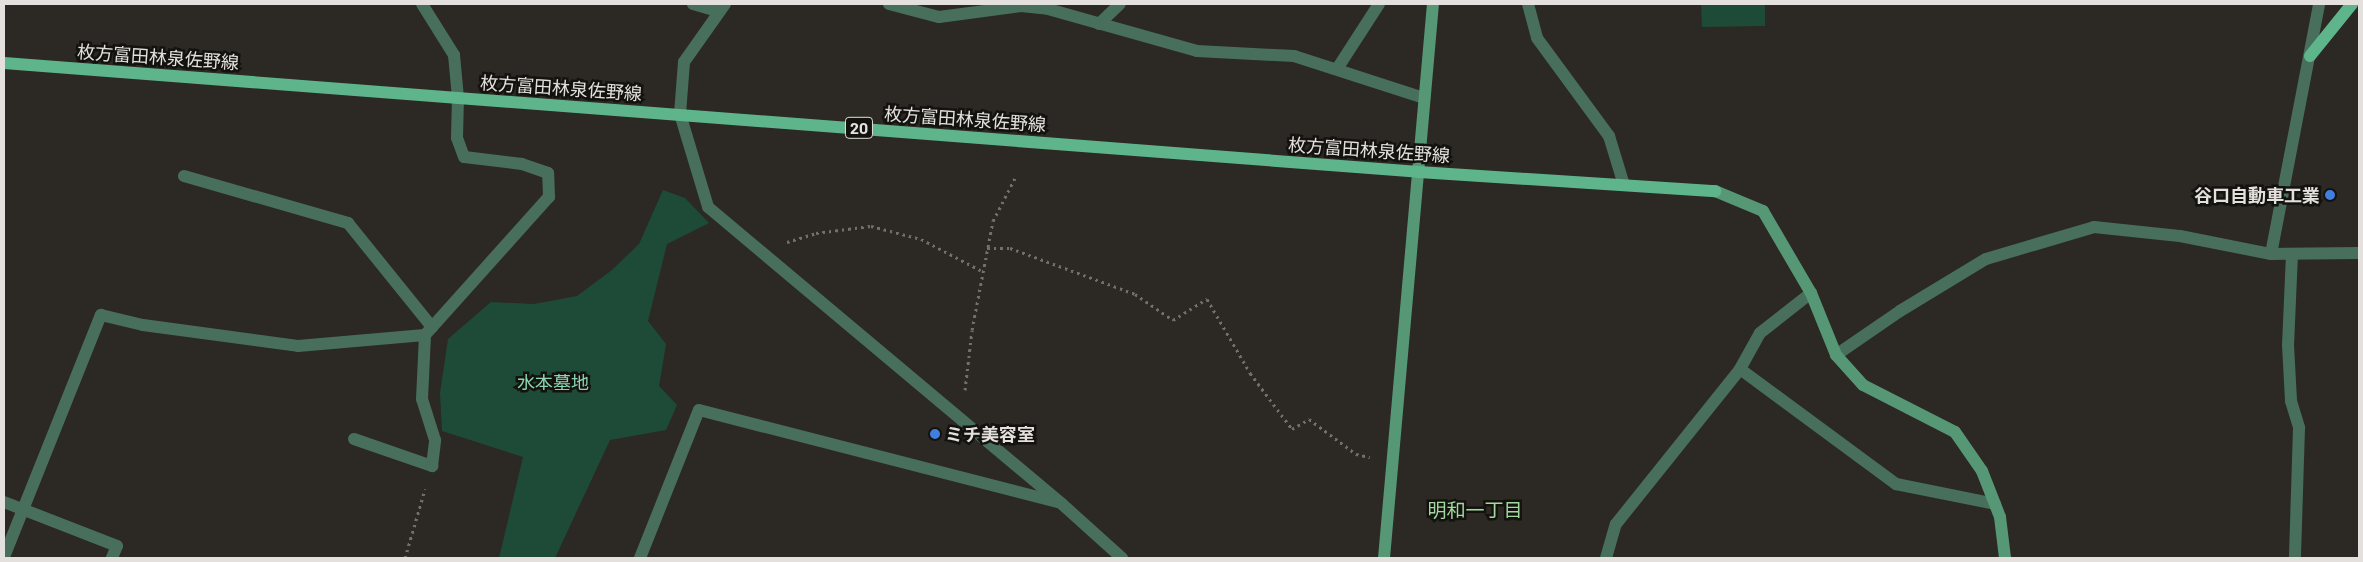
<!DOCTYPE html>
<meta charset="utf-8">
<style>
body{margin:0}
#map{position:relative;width:2363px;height:562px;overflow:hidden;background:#2c2823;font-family:Barlow,"Noto Sans JP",sans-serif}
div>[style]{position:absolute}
.green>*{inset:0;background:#1e4b37}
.path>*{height:3px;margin-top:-1.5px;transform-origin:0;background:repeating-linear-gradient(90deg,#736f6b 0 2.5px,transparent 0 6.5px)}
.lane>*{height:12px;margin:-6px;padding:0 6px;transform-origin:6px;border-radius:6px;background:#486f5b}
.street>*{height:12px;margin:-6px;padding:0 6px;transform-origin:6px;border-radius:6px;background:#486f5b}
.secondary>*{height:12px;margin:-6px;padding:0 6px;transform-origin:6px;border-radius:6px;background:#569776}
.primary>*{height:12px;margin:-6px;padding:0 6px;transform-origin:6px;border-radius:6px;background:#5fb58b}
.dots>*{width:14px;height:14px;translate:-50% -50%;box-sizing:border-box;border:2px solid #13120f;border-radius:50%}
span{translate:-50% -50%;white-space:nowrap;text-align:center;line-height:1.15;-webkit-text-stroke:5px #13120f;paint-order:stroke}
.shield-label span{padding:1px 4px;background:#13120f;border:1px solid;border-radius:4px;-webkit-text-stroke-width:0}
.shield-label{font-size:16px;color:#e3e0dd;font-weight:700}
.street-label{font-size:18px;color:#e3e0dd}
.poi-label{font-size:18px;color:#e3e0dd;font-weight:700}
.right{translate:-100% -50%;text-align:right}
.left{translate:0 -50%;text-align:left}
.park-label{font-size:18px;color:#8ad6b0}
.neighbourhood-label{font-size:19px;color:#a1d99e}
.frame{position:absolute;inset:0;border:5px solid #e3e0dd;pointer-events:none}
</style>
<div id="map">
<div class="green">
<div style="clip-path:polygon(1701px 4px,1765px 4px,1765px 26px,1702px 27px)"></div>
<div style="clip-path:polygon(663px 190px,685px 198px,709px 223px,667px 244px,648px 321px,666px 344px,659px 386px,677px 405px,666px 430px,610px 440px,555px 558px,499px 558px,523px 457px,442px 431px,440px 393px,448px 339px,491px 302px,534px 304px,577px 296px,612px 270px,639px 244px)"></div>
</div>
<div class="path">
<div style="left:787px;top:242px;width:30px;rotate:-17deg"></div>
<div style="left:816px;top:233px;width:55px;rotate:-7.3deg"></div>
<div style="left:871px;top:226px;width:52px;rotate:14.6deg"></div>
<div style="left:921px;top:239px;width:69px;rotate:27.7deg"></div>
<div style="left:987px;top:248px;width:23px"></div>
<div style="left:1010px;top:248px;width:133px;rotate:20.2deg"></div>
<div style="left:1135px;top:294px;width:46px;rotate:34.4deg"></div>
<div style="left:1173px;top:320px;width:40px;rotate:-32deg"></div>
<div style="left:1207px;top:299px;width:86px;rotate:59.8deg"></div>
<div style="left:1250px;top:373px;width:70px;rotate:53.1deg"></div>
<div style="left:1292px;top:429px;width:20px;rotate:-30deg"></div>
<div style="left:1309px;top:419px;width:59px;rotate:36.7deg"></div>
<div style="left:1356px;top:454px;width:14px;rotate:12deg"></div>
<div style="left:965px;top:390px;width:60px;rotate:-83.3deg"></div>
<div style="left:972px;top:330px;width:111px;rotate:-79.1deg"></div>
<div style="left:993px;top:221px;width:51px;rotate:-62.9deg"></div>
<div style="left:405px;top:558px;width:72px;rotate:-73.8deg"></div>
</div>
<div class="lane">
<div style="left:693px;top:4px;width:26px;rotate:16deg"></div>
<div style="left:184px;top:176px;width:171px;rotate:16deg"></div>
<div style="left:348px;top:223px;width:134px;rotate:51.1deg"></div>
<div style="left:2292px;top:254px;width:91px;rotate:92.5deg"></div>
<div style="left:2288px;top:345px;width:56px;rotate:86.9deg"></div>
<div style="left:2291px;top:401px;width:28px;rotate:73deg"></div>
<div style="left:2299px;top:428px;width:130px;rotate:91.8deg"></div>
</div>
<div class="street">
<div style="left:725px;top:4px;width:71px;rotate:125.3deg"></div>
<div style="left:684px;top:62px;width:52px;rotate:94.4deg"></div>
<div style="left:680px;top:114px;width:97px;rotate:73.2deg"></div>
<div style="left:708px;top:207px;width:462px;rotate:40deg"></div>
<div style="left:1062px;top:504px;width:81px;rotate:42deg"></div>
<div style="left:889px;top:4px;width:52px;rotate:14.6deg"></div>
<div style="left:939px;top:17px;width:83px;rotate:-7.6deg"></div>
<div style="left:1021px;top:6px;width:27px;rotate:6deg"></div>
<div style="left:1048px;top:9px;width:155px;rotate:15.7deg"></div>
<div style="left:1197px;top:51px;width:97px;rotate:3deg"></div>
<div style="left:1294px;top:56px;width:137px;rotate:17.9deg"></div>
<div style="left:1528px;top:4px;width:35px;rotate:75deg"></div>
<div style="left:1537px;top:38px;width:122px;rotate:53.7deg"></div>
<div style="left:1609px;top:136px;width:51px;rotate:73deg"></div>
<div style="left:1099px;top:24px;width:29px;rotate:-44deg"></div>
<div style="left:1337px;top:69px;width:77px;rotate:-57.1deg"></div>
<div style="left:2271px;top:254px;width:255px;rotate:-79.1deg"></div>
<div style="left:1836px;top:355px;width:78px;rotate:-34.5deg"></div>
<div style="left:1900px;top:311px;width:100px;rotate:-31.2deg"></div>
<div style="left:1986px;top:259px;width:113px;rotate:-16.5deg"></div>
<div style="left:2094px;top:227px;width:86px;rotate:6deg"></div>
<div style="left:2180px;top:236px;width:93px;rotate:11.2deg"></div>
<div style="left:2271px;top:254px;width:88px;rotate:-0.7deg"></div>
<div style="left:1740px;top:369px;width:194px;rotate:36.4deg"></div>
<div style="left:1896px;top:484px;width:101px;rotate:11.4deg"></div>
<div style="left:354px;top:439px;width:83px;rotate:19.1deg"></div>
<div style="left:432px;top:466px;width:26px;rotate:-83deg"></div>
<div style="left:435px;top:440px;width:43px;rotate:-107.6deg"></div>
<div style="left:422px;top:399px;width:64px;rotate:-87.3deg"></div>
<div style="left:4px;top:502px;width:121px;rotate:21.3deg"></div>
<div style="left:117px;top:546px;width:13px;rotate:113deg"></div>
<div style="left:4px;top:557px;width:261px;rotate:-68.2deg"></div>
<div style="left:101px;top:315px;width:43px;rotate:13.4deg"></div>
<div style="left:143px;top:325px;width:156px;rotate:7.7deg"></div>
<div style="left:298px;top:346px;width:127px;rotate:-5deg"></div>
<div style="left:425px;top:335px;width:186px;rotate:-48.1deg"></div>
<div style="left:549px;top:197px;width:24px;rotate:-92deg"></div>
<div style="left:548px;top:173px;width:28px;rotate:-161deg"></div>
<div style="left:522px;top:164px;width:58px;rotate:-173.1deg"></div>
<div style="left:464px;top:157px;width:20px;rotate:-110deg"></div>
<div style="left:457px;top:138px;width:40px;rotate:-88.6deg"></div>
<div style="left:458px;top:98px;width:43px;rotate:-95.3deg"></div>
<div style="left:454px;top:55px;width:60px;rotate:-122.1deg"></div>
<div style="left:640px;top:558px;width:159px;rotate:-68.3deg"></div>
<div style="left:699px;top:410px;width:370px;rotate:14.4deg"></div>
<div style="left:1606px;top:558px;width:35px;rotate:-74deg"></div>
<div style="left:1616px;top:524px;width:198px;rotate:-51.3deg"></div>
<div style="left:1740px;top:369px;width:41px;rotate:-60.9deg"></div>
<div style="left:1760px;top:333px;width:65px;rotate:-38.1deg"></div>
</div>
<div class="secondary">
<div style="left:1715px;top:191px;width:52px;rotate:22.6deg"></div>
<div style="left:1763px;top:211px;width:95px;rotate:59.7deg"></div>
<div style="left:1811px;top:293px;width:67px;rotate:68deg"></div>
<div style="left:1836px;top:355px;width:40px;rotate:48deg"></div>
<div style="left:1863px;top:385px;width:103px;rotate:27.1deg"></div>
<div style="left:1955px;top:432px;width:47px;rotate:55.3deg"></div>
<div style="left:1982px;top:471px;width:49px;rotate:68.6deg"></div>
<div style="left:2000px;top:517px;width:41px;rotate:83deg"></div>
<div style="left:1384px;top:558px;width:556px;rotate:-84.95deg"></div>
</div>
<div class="primary">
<div style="left:2310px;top:56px;width:67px;rotate:-51.1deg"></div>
<div style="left:4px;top:63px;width:1419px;rotate:4.4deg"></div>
<div style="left:1419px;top:172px;width:297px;rotate:3.7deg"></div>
</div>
<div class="dots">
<div style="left:2330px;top:195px;background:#3f7fe0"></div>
<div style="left:935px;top:434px;background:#3f7fe0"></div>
</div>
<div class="shield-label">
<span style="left:859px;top:128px">20</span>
</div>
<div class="street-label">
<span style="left:158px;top:57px;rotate:4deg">枚方富田林泉佐野線</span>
<span style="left:561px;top:88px;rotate:4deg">枚方富田林泉佐野線</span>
<span style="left:965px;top:119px;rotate:4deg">枚方富田林泉佐野線</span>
<span style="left:1369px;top:150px;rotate:4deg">枚方富田林泉佐野線</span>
</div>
<div class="poi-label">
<span class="right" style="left:2320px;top:195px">谷口自動車工業</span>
<span class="left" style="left:945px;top:434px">ミチ美容室</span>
</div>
<div class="park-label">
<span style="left:553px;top:382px">水本墓地</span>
</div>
<div class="neighbourhood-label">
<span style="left:1475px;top:510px">明和一丁目</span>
</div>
<div class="frame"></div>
</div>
